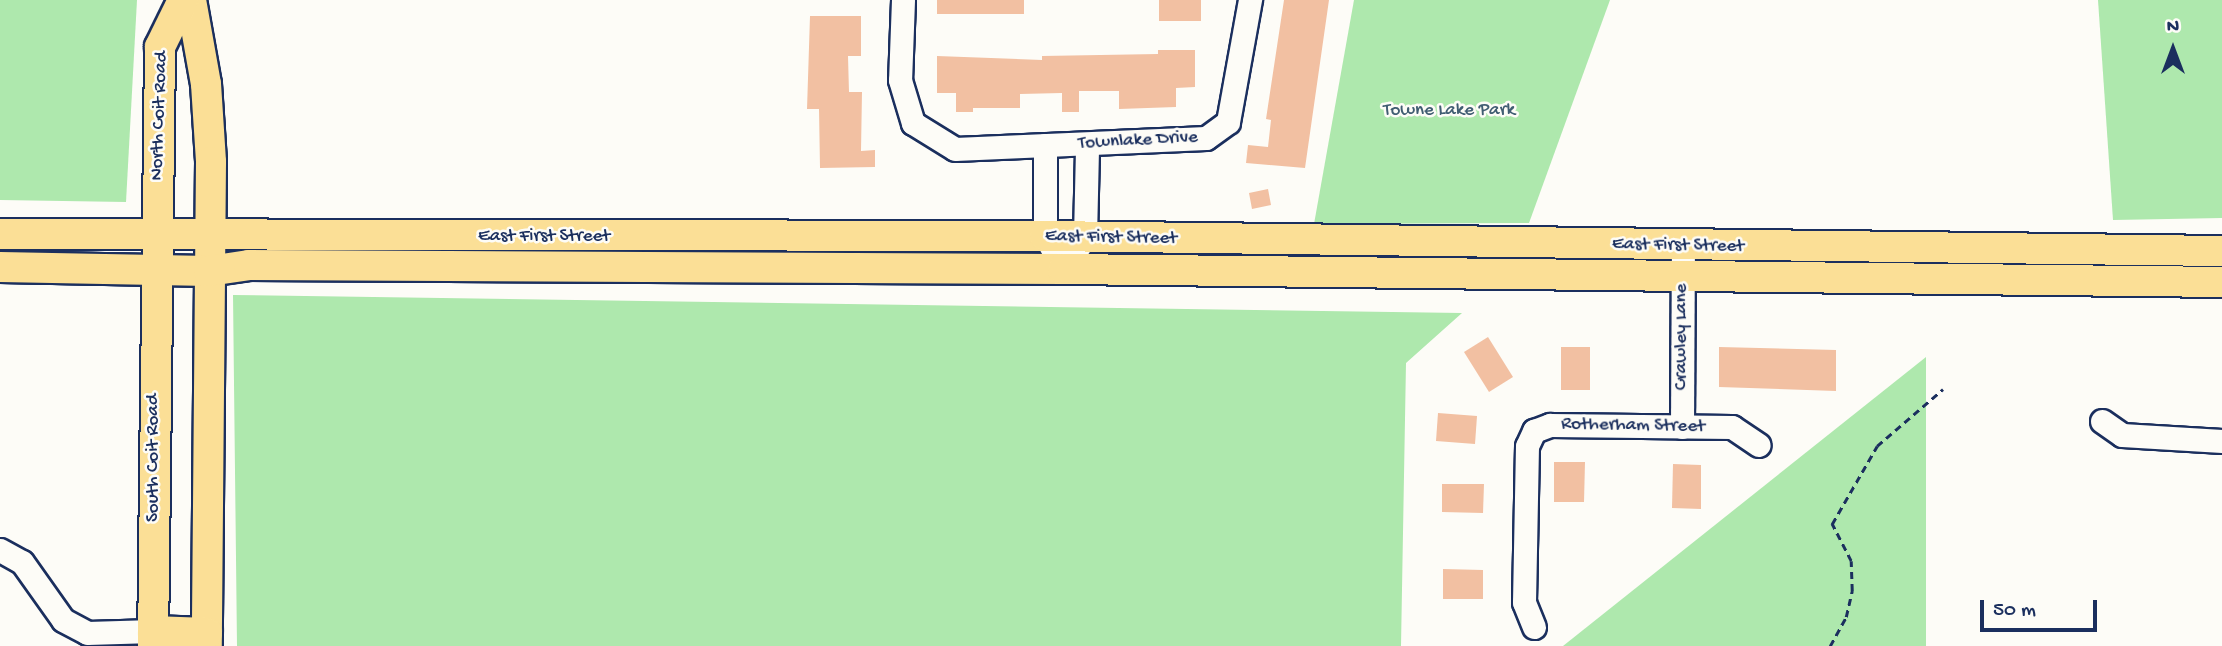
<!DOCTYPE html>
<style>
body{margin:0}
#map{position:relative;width:2222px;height:646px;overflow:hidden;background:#fdfcf7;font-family:"Gochi Hand",sans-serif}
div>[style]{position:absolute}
.green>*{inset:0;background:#aee8ad}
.building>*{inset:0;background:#f2c0a2}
.path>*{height:2.5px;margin-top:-1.25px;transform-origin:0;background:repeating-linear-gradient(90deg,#1b2f5e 0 7px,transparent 0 12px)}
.roads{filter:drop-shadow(2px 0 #1b2f5e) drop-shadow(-2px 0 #1b2f5e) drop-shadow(0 2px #1b2f5e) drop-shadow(0 -2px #1b2f5e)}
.minor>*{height:23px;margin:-11.5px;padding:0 11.5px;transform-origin:11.5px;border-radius:11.5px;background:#fdfcf7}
.major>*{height:30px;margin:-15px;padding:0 15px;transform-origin:15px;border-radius:15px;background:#fbdf96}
span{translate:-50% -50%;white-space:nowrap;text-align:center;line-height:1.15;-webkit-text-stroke:5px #fdfcf7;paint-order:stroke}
.park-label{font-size:19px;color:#405d72}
.street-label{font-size:19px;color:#1b2f5e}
.north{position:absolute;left:2138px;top:14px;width:70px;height:70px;-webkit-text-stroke:5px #fdfcf7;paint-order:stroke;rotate:0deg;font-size:19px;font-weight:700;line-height:28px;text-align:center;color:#1b2f5e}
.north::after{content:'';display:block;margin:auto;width:24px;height:32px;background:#1b2f5e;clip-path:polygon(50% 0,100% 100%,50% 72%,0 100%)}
.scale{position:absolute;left:1980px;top:600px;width:117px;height:32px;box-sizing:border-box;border:4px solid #1b2f5e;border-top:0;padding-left:9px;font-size:21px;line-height:24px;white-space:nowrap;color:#1b2f5e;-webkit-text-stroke:5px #fdfcf7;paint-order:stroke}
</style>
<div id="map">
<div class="green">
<div style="clip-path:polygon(0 0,137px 0,126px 202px,0 200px)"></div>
<div style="clip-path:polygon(1354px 0,1610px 0,1529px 223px,1314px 224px)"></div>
<div style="clip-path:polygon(2098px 0,2222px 0,2222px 218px,2113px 220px)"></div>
<div style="clip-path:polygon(233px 295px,1462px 313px,1406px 363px,1401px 646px,237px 646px)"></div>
<div style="clip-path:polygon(1926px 357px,1926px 646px,1563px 646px)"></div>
</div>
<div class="building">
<div style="clip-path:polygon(937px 0,1024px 0,1024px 14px,937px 14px)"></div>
<div style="clip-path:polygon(1159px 0,1201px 0,1201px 21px,1159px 21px)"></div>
<div style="clip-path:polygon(1284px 0,1329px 0,1305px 168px,1246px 163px,1248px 145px,1268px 147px,1271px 120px,1266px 119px)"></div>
<div style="clip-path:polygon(810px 16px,861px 16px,861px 56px,848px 56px,849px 92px,862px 92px,861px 151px,875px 150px,875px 167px,820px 168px,819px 109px,807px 109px)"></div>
<div style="clip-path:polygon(1158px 50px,1195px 50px,1195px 87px,1176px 88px,1176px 107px,1119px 109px,1119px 91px,1079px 91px,1079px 112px,1062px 112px,1062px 93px,1020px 94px,1020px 108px,973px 108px,973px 112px,956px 112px,956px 93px,937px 93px,937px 56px,1042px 60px,1042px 56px,1158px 54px)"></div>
<div style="clip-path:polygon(1268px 189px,1271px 205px,1252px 209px,1249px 193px)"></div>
<div style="clip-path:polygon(1488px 337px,1513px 377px,1489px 392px,1464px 352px)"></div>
<div style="clip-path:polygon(1561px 347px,1590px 347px,1590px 390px,1561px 390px)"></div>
<div style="clip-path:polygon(1719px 347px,1836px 350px,1836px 391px,1719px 387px)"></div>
<div style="clip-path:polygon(1438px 413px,1477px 416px,1475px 444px,1436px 441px)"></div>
<div style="clip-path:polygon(1554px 462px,1585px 462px,1584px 502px,1554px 502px)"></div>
<div style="clip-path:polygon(1673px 464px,1701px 465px,1701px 509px,1672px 508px)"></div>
<div style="clip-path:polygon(1442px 484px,1484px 484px,1483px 513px,1442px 512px)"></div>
<div style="clip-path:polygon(1443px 569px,1483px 570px,1483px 599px,1443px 599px)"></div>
</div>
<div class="path">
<div style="left:1830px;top:646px;width:33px;rotate:-61deg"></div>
<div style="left:1846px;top:617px;width:27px;rotate:-77deg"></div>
<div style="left:1852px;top:591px;width:30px;rotate:-92deg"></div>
<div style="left:1851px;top:561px;width:42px;rotate:-117.2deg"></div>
<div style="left:1832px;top:524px;width:90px;rotate:-60deg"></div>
<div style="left:1877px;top:446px;width:87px;rotate:-40.8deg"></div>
</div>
<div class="roads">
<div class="minor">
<div style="left:903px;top:0;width:80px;rotate:92.1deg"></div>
<div style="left:900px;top:80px;width:45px;rotate:73.2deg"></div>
<div style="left:913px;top:123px;width:49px;rotate:31.8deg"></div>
<div style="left:955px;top:149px;width:251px;rotate:-2.5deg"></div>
<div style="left:1206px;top:138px;width:27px;rotate:-36deg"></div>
<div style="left:1228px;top:122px;width:124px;rotate:-79.8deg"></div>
<div style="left:1045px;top:145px;width:91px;rotate:90deg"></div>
<div style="left:1045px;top:236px;width:38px;rotate:61deg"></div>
<div style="left:1063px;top:269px;width:39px;rotate:-55deg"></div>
<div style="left:1085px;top:237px;width:91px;rotate:-88.7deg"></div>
<div style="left:2102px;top:421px;width:24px;rotate:35deg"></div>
<div style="left:2122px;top:435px;width:100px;rotate:3.4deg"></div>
<div style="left:1682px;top:427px;width:181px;rotate:-89.7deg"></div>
<div style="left:0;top:550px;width:25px;rotate:29deg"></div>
<div style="left:22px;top:562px;width:71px;rotate:54.7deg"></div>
<div style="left:63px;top:620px;width:27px;rotate:28deg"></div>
<div style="left:87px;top:633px;width:66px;rotate:-1.7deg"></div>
<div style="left:1534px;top:627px;width:27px;rotate:-112deg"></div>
<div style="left:1524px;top:602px;width:156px;rotate:-88.9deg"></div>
<div style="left:1527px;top:446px;width:17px;rotate:-65deg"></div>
<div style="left:1534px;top:431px;width:17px;rotate:-21deg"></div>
<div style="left:1550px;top:425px;width:182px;rotate:0.6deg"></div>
<div style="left:1732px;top:427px;width:32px;rotate:34deg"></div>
</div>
<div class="major">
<div style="left:191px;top:0;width:85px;rotate:79.9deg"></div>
<div style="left:206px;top:84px;width:78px;rotate:86.3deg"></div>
<div style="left:211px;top:162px;width:484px;rotate:90.5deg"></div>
<div style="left:0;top:234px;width:1045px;rotate:0.11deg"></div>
<div style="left:1045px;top:236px;width:1177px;rotate:0.73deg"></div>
<div style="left:0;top:267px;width:209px;rotate:1.1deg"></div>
<div style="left:209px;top:271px;width:40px;rotate:-8.5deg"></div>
<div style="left:249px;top:265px;width:814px;rotate:0.28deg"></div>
<div style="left:1063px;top:269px;width:1159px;rotate:0.64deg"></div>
<div style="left:153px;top:631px;width:54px;rotate:2.1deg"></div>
<div style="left:153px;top:646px;width:599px;rotate:-89.33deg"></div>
<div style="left:160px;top:47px;width:52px;rotate:-63.9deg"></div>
</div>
</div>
<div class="park-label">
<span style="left:1449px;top:111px">Towne Lake Park</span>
</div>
<div class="street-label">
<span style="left:160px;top:116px;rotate:-88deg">North Coit Road</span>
<span style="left:1138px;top:141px;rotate:-3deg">Townlake Drive</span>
<span style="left:544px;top:237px">East First Street</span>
<span style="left:1111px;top:238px;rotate:1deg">East First Street</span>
<span style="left:1678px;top:246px;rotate:1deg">East First Street</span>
<span style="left:1682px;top:337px;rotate:-90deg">Crawley Lane</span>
<span style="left:1633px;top:426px;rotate:1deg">Rotherham Street</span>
<span style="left:154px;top:458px;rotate:-90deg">South Coit Road</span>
</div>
<div class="north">N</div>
<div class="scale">50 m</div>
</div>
